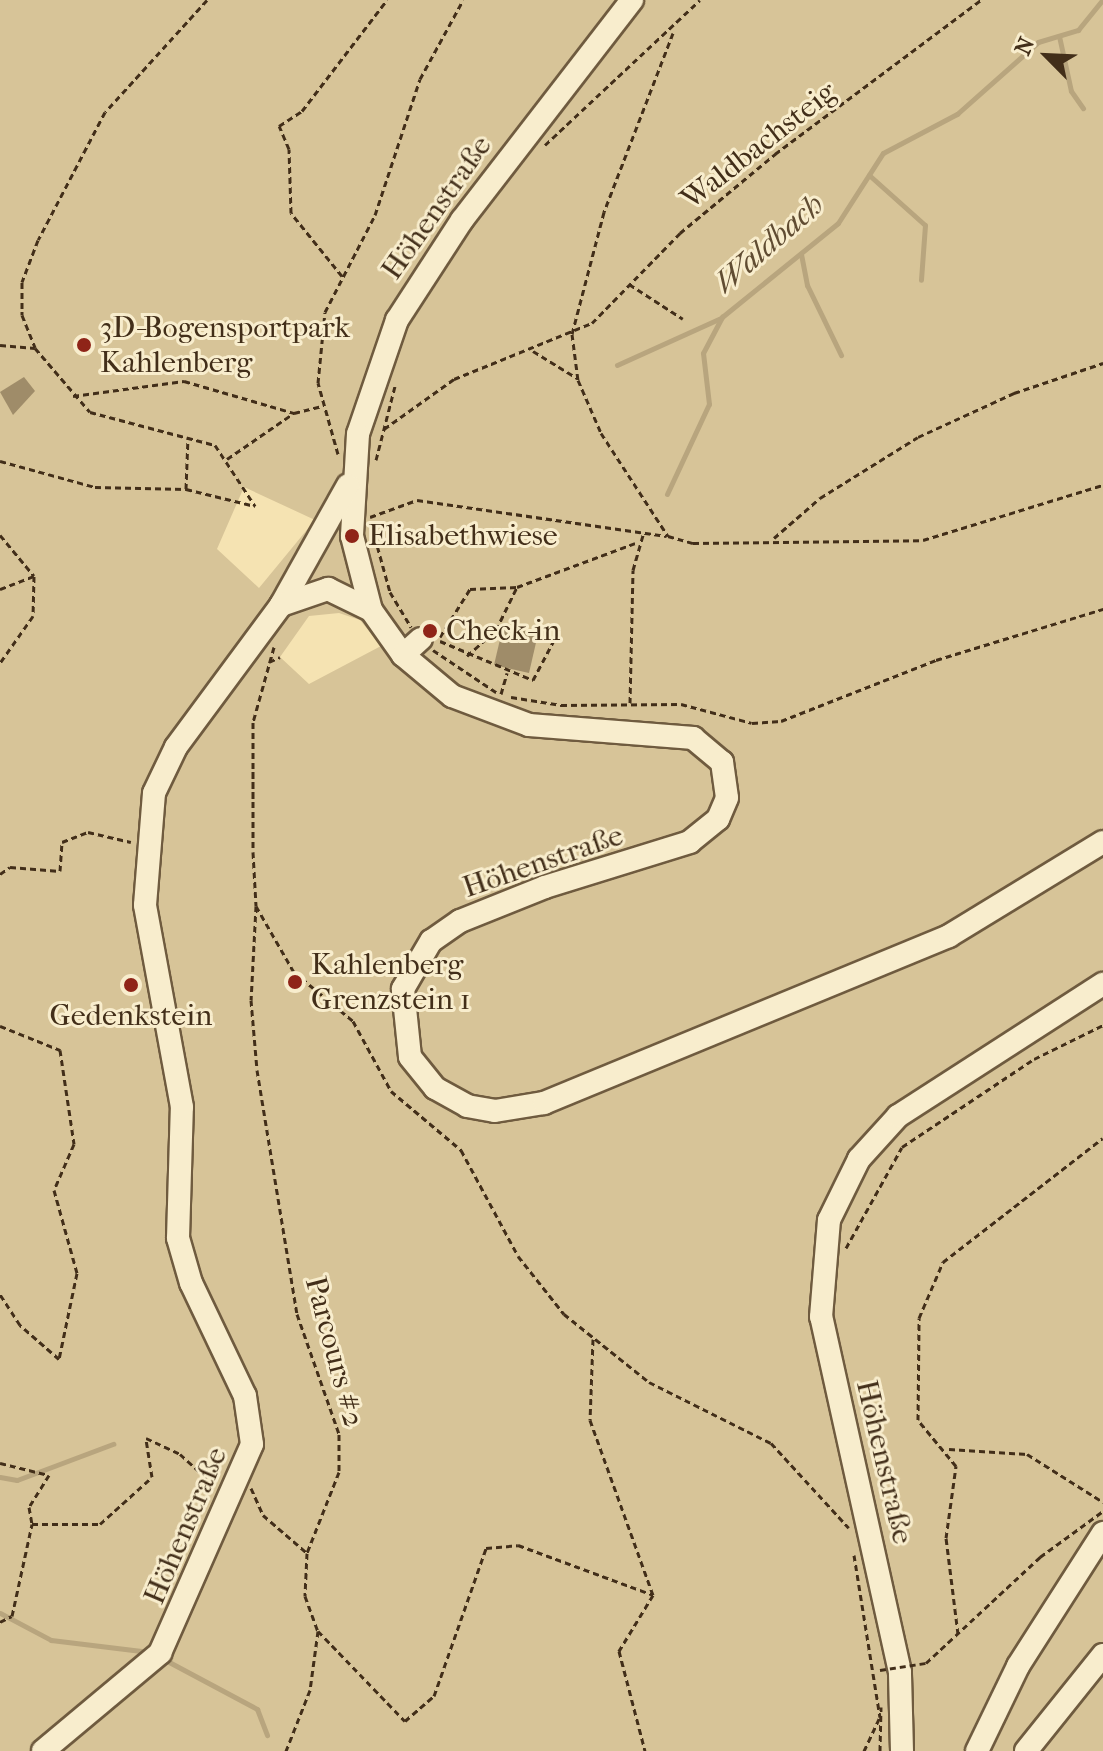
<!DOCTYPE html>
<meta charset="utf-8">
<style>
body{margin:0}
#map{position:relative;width:1103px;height:1751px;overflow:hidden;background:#f5e3b2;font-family:"IM FELL French Canon",serif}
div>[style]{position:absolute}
.green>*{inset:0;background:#d7c498}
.stream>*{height:5px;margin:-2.5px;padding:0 2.5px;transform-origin:2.5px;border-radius:2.5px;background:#b8a57e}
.building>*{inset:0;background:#9f8c69}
.path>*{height:3px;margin-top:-1.5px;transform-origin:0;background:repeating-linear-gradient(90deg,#422e19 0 6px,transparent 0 10px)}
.roads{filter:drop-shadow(2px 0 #6f5b3f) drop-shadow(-2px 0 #6f5b3f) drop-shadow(0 2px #6f5b3f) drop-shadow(0 -2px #6f5b3f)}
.minor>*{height:22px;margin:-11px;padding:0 11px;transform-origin:11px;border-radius:11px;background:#f8edcd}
.path-bridge>*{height:3px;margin-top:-1.5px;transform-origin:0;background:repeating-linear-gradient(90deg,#422e19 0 6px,transparent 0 10px)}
.dots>*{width:22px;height:22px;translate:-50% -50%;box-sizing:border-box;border:4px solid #f8edcd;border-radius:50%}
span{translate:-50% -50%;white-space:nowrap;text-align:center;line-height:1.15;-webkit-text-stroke:6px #f8edcd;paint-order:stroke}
.street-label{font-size:30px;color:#422e19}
.poi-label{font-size:30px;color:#422e19}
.left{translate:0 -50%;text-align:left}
.water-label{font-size:32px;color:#604c32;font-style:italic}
.north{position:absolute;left:1007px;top:16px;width:80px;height:80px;-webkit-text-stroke:6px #f8edcd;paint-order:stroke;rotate:294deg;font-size:22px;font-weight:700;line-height:32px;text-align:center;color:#422e19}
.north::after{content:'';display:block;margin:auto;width:28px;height:36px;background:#422e19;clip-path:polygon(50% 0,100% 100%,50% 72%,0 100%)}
</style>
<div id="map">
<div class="green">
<div style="clip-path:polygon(evenodd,0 0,1103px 0,1103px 1751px,0 1751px,0 0,244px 487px,315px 520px,259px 588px,217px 549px,244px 487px,0 0,339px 613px,360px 620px,381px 646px,309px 684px,280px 657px,309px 616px,339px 613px)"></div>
</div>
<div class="stream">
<div style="left:1059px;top:36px;width:56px;rotate:77.7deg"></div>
<div style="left:1071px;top:91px;width:21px;rotate:55deg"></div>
<div style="left:869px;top:175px;width:75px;rotate:41.8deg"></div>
<div style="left:925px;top:225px;width:55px;rotate:94.2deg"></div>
<div style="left:801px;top:254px;width:32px;rotate:79deg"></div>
<div style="left:807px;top:285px;width:78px;rotate:64.1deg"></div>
<div style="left:617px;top:365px;width:114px;rotate:-24.3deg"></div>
<div style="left:667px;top:494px;width:99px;rotate:-65deg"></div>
<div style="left:709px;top:404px;width:51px;rotate:-96.7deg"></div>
<div style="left:703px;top:353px;width:41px;rotate:-62.2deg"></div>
<div style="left:722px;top:317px;width:149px;rotate:-39deg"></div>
<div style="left:838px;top:223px;width:83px;rotate:-57.3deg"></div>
<div style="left:883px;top:153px;width:84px;rotate:-27.8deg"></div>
<div style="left:957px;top:114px;width:108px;rotate:-41.6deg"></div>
<div style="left:1038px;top:42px;width:42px;rotate:-16.7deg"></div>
<div style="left:1078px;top:30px;width:38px;rotate:-51deg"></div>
<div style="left:0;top:1477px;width:17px;rotate:10deg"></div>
<div style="left:17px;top:1480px;width:103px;rotate:-20.6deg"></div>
<div style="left:0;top:1613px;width:58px;rotate:27.9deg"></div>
<div style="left:51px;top:1640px;width:91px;rotate:7deg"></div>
<div style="left:169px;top:1662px;width:100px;rotate:28.1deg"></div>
<div style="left:257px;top:1709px;width:28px;rotate:69deg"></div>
</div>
<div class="building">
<div style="clip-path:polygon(24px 377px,35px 391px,13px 415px,0 392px)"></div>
<div style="clip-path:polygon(511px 628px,538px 634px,529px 673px,494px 665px,502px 631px)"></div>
</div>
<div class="path">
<div style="left:207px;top:0;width:151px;rotate:132.3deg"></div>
<div style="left:105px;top:112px;width:144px;rotate:117.6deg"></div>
<div style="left:38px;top:240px;width:45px;rotate:110.9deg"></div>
<div style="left:22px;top:282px;width:33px;rotate:90deg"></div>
<div style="left:22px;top:315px;width:35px;rotate:68deg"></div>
<div style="left:35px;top:348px;width:84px;rotate:49.3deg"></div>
<div style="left:90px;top:412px;width:129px;rotate:14.8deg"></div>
<div style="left:215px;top:445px;width:73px;rotate:56.7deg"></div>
<div style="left:673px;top:33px;width:192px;rotate:111.1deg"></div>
<div style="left:604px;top:212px;width:126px;rotate:104.7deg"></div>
<div style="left:572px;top:334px;width:46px;rotate:82.6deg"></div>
<div style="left:578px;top:380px;width:58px;rotate:66.5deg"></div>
<div style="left:601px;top:433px;width:123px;rotate:57deg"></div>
<div style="left:668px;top:536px;width:26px;rotate:16deg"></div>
<div style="left:693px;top:543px;width:230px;rotate:-0.7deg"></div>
<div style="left:923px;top:540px;width:188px;rotate:-17deg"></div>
<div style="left:545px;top:145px;width:212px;rotate:-43.1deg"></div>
<div style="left:342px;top:276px;width:81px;rotate:-129deg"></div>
<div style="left:291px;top:213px;width:64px;rotate:-91.8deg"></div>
<div style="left:289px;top:149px;width:25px;rotate:-113deg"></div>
<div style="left:279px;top:126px;width:27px;rotate:-33deg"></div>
<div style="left:302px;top:111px;width:140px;rotate:-52.6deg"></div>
<div style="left:629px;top:284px;width:64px;rotate:32.9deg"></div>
<div style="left:0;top:345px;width:35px;rotate:5deg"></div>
<div style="left:533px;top:351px;width:52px;rotate:31.5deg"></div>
<div style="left:73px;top:396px;width:112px;rotate:-7.7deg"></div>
<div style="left:184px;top:381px;width:115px;rotate:16.2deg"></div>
<div style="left:384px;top:429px;width:86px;rotate:-35.5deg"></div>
<div style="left:454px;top:379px;width:149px;rotate:-22.1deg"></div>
<div style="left:592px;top:323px;width:126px;rotate:-45.6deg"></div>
<div style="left:680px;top:233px;width:124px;rotate:-39.7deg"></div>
<div style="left:775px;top:154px;width:257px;rotate:-36.8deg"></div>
<div style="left:338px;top:454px;width:74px;rotate:-105.7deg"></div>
<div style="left:318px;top:383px;width:71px;rotate:-84.4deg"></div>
<div style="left:325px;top:312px;width:109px;rotate:-62.7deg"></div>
<div style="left:375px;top:215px;width:143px;rotate:-71.7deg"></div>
<div style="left:420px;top:79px;width:90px;rotate:-61.4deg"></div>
<div style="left:227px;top:459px;width:81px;rotate:-34.5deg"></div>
<div style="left:294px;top:413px;width:29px;rotate:-14deg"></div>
<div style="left:376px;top:460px;width:76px;rotate:-75.6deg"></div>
<div style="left:0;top:461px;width:98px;rotate:15.3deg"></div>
<div style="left:95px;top:487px;width:91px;rotate:1.3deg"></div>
<div style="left:186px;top:489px;width:71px;rotate:13.8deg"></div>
<div style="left:186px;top:489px;width:52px;rotate:-87.8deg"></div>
<div style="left:370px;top:517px;width:50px;rotate:-19.9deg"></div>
<div style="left:417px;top:500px;width:252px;rotate:8.2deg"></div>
<div style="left:372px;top:527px;width:67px;rotate:74.5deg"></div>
<div style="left:390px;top:592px;width:41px;rotate:59deg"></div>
<div style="left:0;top:535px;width:53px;rotate:50.3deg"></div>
<div style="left:34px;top:576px;width:40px;rotate:91.4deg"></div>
<div style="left:33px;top:616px;width:57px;rotate:125.1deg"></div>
<div style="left:774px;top:538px;width:61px;rotate:-41deg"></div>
<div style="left:820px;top:498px;width:115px;rotate:-31.9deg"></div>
<div style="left:918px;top:437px;width:106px;rotate:-24.6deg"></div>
<div style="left:1014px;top:393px;width:94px;rotate:-18.6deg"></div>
<div style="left:0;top:589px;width:36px;rotate:-21deg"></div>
<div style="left:440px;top:637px;width:57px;rotate:-58deg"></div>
<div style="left:470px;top:589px;width:47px;rotate:-2.4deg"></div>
<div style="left:517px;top:587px;width:126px;rotate:-20.4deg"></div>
<div style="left:440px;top:641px;width:101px;rotate:22.8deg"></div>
<div style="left:533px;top:680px;width:43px;rotate:-62.2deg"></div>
<div style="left:274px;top:647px;width:78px;rotate:105.6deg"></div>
<div style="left:253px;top:722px;width:130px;rotate:90deg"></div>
<div style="left:253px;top:852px;width:54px;rotate:86.8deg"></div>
<div style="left:256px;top:906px;width:76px;rotate:60.1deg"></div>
<div style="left:294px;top:972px;width:77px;rotate:39.7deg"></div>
<div style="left:353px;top:1021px;width:80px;rotate:61.5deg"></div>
<div style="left:391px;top:1091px;width:92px;rotate:40.1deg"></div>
<div style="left:461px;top:1150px;width:120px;rotate:61.7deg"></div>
<div style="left:518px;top:1256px;width:74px;rotate:51.6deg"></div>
<div style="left:564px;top:1314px;width:109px;rotate:38.7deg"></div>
<div style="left:649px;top:1382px;width:136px;rotate:26.6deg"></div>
<div style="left:771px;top:1443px;width:115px;rotate:47.5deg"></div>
<div style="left:433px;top:650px;width:76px;rotate:33.7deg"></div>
<div style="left:467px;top:656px;width:39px;rotate:-42deg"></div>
<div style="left:496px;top:630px;width:48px;rotate:-64deg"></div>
<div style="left:269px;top:662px;width:12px;rotate:-24deg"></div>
<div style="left:501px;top:694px;width:22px;rotate:-74deg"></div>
<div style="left:511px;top:697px;width:51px;rotate:9.1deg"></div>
<div style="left:561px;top:705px;width:120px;rotate:-0.5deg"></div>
<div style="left:681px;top:704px;width:73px;rotate:15deg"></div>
<div style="left:752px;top:723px;width:29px;rotate:-4deg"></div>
<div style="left:781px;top:721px;width:167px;rotate:-21.5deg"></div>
<div style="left:936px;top:660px;width:175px;rotate:-17deg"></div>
<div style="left:630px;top:703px;width:133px;rotate:-88.7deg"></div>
<div style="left:633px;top:570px;width:37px;rotate:-74deg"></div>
<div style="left:0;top:874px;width:12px;rotate:-35deg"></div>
<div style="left:10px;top:867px;width:50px;rotate:4.6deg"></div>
<div style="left:60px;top:871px;width:29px;rotate:-86deg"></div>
<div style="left:62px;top:842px;width:28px;rotate:-21deg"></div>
<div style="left:88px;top:832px;width:44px;rotate:13.1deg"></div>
<div style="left:256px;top:906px;width:94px;rotate:93deg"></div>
<div style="left:251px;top:1000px;width:70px;rotate:85.1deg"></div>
<div style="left:257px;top:1070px;width:247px;rotate:80.7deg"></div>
<div style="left:297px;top:1314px;width:127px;rotate:70.7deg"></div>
<div style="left:339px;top:1434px;width:38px;rotate:90deg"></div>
<div style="left:339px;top:1472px;width:87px;rotate:111.6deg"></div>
<div style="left:307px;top:1553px;width:43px;rotate:92.7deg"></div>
<div style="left:305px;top:1596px;width:37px;rotate:70deg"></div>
<div style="left:318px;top:1631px;width:60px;rotate:97.7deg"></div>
<div style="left:310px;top:1690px;width:66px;rotate:111.5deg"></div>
<div style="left:0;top:1026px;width:65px;rotate:21.8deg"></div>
<div style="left:60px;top:1050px;width:95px;rotate:81.5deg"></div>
<div style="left:74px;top:1144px;width:50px;rotate:113.5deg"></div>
<div style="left:54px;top:1190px;width:86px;rotate:74.5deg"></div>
<div style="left:77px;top:1273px;width:88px;rotate:101.8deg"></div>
<div style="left:59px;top:1359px;width:52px;rotate:-138.9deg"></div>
<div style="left:20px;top:1325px;width:37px;rotate:-123deg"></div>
<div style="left:846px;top:1248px;width:115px;rotate:-61deg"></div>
<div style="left:902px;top:1147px;width:159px;rotate:-33.7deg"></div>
<div style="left:1034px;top:1059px;width:77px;rotate:-26.2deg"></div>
<div style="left:593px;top:1339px;width:81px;rotate:92.1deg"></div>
<div style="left:590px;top:1420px;width:186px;rotate:70.2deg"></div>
<div style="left:653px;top:1595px;width:66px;rotate:121.3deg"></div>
<div style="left:619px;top:1651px;width:103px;rotate:75.4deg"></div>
<div style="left:949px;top:1449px;width:78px;rotate:3.7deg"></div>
<div style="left:1027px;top:1454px;width:90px;rotate:32.3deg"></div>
<div style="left:0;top:1463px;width:50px;rotate:13.8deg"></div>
<div style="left:49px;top:1475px;width:38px;rotate:122deg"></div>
<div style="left:29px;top:1507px;width:17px;rotate:80deg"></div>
<div style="left:32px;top:1524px;width:68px"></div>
<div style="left:100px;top:1524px;width:70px;rotate:-42.1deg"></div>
<div style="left:152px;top:1477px;width:39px;rotate:-99deg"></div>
<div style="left:146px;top:1438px;width:38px;rotate:25deg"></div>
<div style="left:180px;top:1454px;width:47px;rotate:42.4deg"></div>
<div style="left:251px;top:1488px;width:30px;rotate:66deg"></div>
<div style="left:263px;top:1515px;width:58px;rotate:40.8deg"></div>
<div style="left:854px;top:1555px;width:164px;rotate:80.9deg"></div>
<div style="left:0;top:1622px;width:13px;rotate:-27deg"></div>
<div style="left:12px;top:1616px;width:94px;rotate:-77.7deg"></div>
<div style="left:318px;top:1631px;width:125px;rotate:46deg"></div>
<div style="left:405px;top:1721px;width:38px;rotate:-41deg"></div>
<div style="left:434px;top:1696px;width:157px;rotate:-70.6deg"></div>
<div style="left:486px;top:1548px;width:32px;rotate:-5deg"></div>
<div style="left:518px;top:1545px;width:144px;rotate:20.3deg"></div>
<div style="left:958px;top:1634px;width:97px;rotate:-97.1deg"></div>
<div style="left:946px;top:1538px;width:73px;rotate:-82.1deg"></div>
<div style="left:956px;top:1466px;width:60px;rotate:-129.6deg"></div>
<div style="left:918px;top:1420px;width:102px;rotate:-89.4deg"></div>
<div style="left:919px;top:1318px;width:61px;rotate:-66.8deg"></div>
<div style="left:943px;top:1262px;width:202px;rotate:-37.8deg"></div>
<div style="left:926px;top:1663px;width:156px;rotate:-42.9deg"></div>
<div style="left:1040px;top:1557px;width:78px;rotate:-36.1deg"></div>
<div style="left:864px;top:1751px;width:38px;rotate:-65deg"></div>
<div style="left:880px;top:1751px;width:44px;rotate:-88.7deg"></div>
</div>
<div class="roads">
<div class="minor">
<div style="left:632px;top:0;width:278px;rotate:127.7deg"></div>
<div style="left:462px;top:220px;width:119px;rotate:123deg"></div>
<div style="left:397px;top:320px;width:120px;rotate:108.9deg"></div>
<div style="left:358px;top:434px;width:102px;rotate:93.4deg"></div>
<div style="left:352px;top:536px;width:76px;rotate:75.6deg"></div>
<div style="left:371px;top:610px;width:55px;rotate:54.6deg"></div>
<div style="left:403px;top:655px;width:64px;rotate:39.9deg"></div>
<div style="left:452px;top:696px;width:82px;rotate:20.6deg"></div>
<div style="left:529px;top:725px;width:165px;rotate:4.5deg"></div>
<div style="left:693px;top:738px;width:38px;rotate:40deg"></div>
<div style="left:722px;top:762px;width:36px;rotate:82deg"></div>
<div style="left:727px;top:798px;width:23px;rotate:113deg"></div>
<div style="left:718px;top:819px;width:36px;rotate:141deg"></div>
<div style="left:690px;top:842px;width:152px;rotate:162.8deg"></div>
<div style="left:545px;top:887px;width:92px;rotate:158.2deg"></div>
<div style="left:460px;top:921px;width:35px;rotate:145deg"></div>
<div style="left:431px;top:941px;width:56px;rotate:120.3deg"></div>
<div style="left:403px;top:989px;width:68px;rotate:84.1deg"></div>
<div style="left:410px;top:1057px;width:40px;rotate:51deg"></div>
<div style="left:435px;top:1088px;width:37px;rotate:29deg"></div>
<div style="left:467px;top:1106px;width:28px;rotate:10deg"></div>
<div style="left:495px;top:1111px;width:50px;rotate:-9.3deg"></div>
<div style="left:544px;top:1103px;width:438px;rotate:-22.4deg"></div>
<div style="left:949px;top:936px;width:180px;rotate:-31.4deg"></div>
<div style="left:281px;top:605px;width:137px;rotate:-60.8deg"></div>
<div style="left:403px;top:655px;width:24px;rotate:-42deg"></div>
<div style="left:43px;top:1751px;width:153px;rotate:-39.9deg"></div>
<div style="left:160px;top:1653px;width:228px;rotate:-66.2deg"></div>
<div style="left:252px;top:1444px;width:49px;rotate:-98.3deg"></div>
<div style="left:245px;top:1396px;width:125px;rotate:-115.5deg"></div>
<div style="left:191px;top:1283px;width:47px;rotate:-106.1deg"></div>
<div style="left:178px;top:1238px;width:131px;rotate:-88.3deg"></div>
<div style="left:182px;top:1107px;width:205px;rotate:-100.4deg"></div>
<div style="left:145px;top:905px;width:112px;rotate:-85.4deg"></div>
<div style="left:154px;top:793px;width:51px;rotate:-64.4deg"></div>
<div style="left:176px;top:747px;width:177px;rotate:-53.5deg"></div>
<div style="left:281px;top:605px;width:50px;rotate:-18.8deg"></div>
<div style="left:328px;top:589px;width:48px;rotate:26deg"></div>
<div style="left:902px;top:1751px;width:79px;rotate:-91.5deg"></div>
<div style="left:900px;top:1672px;width:364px;rotate:-102.5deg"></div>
<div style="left:821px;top:1317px;width:97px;rotate:-85.3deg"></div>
<div style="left:829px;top:1220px;width:68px;rotate:-63.8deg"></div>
<div style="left:859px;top:1159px;width:58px;rotate:-47.8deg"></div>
<div style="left:898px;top:1116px;width:244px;rotate:-32.8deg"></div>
<div style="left:977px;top:1751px;width:94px;rotate:-64.2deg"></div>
<div style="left:1018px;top:1666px;width:158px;rotate:-57.4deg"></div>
<div style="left:1026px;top:1751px;width:123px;rotate:-51.3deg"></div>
</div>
</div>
<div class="path-bridge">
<div style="left:880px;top:1670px;width:47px;rotate:-8.7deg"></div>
</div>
<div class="dots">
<div style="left:84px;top:345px;background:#8f2418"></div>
<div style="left:352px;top:536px;background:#8f2418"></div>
<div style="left:430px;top:631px;background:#8f2418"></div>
<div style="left:295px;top:982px;background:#8f2418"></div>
<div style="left:131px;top:985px;background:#8f2418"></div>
</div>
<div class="street-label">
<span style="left:759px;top:146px;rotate:-38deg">Waldbachsteig</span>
<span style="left:437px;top:208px;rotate:-55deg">Höhenstraße</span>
<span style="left:543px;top:862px;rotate:-19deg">Höhenstraße</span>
<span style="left:334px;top:1352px;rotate:75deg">Parcours #2</span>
<span style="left:884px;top:1462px;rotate:77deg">Höhenstraße</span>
<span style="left:186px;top:1526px;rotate:-67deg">Höhenstraße</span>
</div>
<div class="poi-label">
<span class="left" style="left:100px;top:345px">3D-Bogensportpark<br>Kahlenberg</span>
<span class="left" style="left:368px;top:536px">Elisabethwiese</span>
<span class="left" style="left:446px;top:631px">Check-in</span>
<span class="left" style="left:311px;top:982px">Kahlenberg<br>Grenzstein 1</span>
<span style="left:131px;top:1016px">Gedenkstein</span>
</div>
<div class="water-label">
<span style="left:769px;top:244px;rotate:-41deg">Waldbach</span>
</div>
<div class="north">N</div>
</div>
